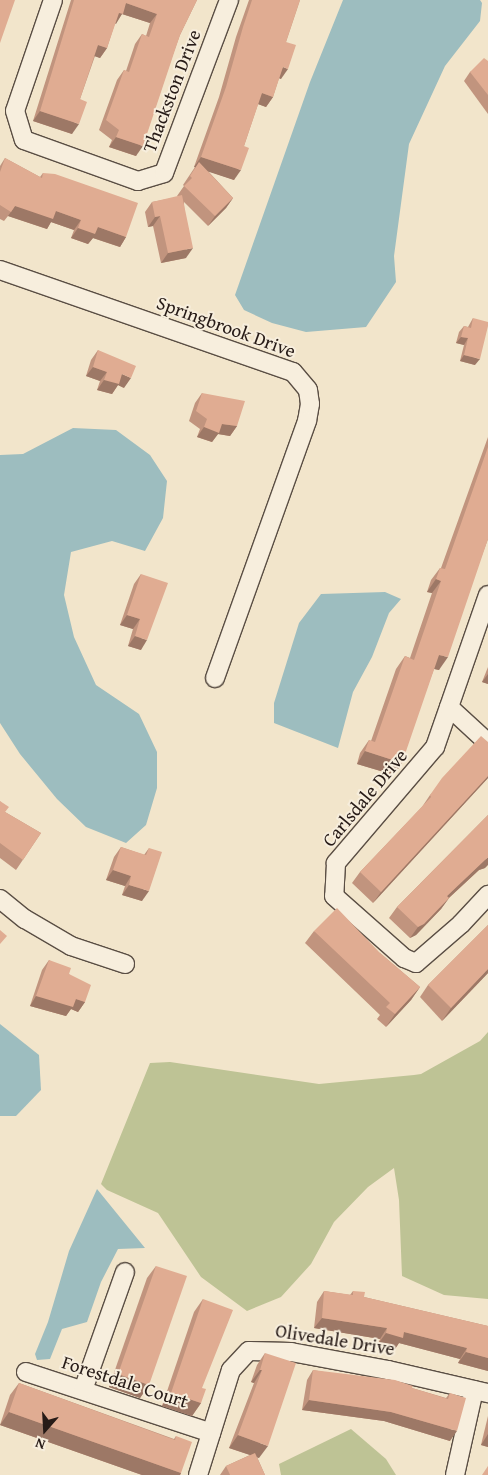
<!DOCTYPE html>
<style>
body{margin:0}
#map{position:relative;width:488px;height:1475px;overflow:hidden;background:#f2e5cb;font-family:"Gentium Book Plus",serif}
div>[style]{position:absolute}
.green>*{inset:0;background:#bec395}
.water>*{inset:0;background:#9dbdbf}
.roads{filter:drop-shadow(1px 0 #5a4e44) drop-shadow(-1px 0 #5a4e44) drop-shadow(0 1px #5a4e44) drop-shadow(0 -1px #5a4e44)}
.minor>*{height:18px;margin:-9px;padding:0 9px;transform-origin:9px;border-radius:9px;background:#f7eedd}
.wall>*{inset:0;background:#c1947e}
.shaded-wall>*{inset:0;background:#9d7866}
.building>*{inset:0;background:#e0ac92}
span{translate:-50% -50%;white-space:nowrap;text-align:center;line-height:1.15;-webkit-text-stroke:4px #f7eedd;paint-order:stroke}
.street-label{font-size:19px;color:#271b17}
.north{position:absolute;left:20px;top:1405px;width:50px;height:50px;-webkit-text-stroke:4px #f7eedd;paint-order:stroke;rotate:199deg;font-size:14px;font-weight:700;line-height:20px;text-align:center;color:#271b17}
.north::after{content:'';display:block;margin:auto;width:18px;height:22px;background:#271b17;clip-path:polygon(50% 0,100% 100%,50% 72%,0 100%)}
</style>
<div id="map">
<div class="green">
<div style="clip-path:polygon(488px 1032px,488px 1299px,444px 1295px,402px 1276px,399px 1200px,394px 1168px,368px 1187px,334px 1222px,311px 1264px,281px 1297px,247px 1311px,201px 1277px,158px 1213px,107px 1190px,101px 1184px,150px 1063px,170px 1062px,319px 1084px,414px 1075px,421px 1074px,480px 1041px)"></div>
<div style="clip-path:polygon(351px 1429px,386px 1459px,396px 1475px,281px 1475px,279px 1464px)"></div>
</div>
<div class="water">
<div style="clip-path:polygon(343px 0,480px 0,482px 3px,480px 21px,445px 66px,409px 144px,394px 256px,396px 282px,366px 327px,306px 332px,272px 323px,244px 310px,235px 295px,310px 82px)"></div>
<div style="clip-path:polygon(73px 428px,116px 430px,150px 455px,167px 481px,163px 518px,145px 551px,112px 541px,71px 552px,64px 595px,74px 637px,96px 685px,139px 714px,157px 752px,157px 788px,146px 825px,126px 843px,86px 827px,57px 799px,20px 754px,0 723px,0 455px,23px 454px)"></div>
<div style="clip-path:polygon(385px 592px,401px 599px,389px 613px,372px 657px,353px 692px,338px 748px,274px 723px,274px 703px,299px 623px,321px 594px)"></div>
<div style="clip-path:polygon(0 1024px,39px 1055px,41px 1090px,16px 1116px,0 1116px)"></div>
<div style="clip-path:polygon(97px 1189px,145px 1248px,118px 1249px,101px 1282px,87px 1322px,62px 1329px,50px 1359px,37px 1360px,35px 1354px,48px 1322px,69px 1251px)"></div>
</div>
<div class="roads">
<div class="minor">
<div style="left:53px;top:0;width:117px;rotate:108.9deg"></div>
<div style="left:15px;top:111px;width:30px;rotate:73deg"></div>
<div style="left:24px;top:140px;width:121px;rotate:19.8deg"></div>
<div style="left:138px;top:181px;width:27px;rotate:-17deg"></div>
<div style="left:164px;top:173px;width:185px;rotate:-69.4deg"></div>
<div style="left:0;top:270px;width:310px;rotate:19.2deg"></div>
<div style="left:293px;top:372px;width:23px;rotate:50deg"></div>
<div style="left:308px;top:390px;width:14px;rotate:82deg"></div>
<div style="left:310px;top:404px;width:17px;rotate:100deg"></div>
<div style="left:307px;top:421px;width:273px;rotate:109.7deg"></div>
<div style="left:488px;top:595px;width:161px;rotate:109.2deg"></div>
<div style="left:435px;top:747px;width:153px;rotate:130.5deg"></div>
<div style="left:336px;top:863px;width:33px;rotate:93deg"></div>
<div style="left:334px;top:896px;width:94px;rotate:41.5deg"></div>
<div style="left:404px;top:958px;width:13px;rotate:23deg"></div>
<div style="left:416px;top:963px;width:60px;rotate:-40.9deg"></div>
<div style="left:461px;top:924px;width:40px;rotate:-47deg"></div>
<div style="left:449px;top:707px;width:53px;rotate:42.7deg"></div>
<div style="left:0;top:899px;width:32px;rotate:39deg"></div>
<div style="left:25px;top:919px;width:53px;rotate:30.4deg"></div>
<div style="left:71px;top:946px;width:57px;rotate:18.4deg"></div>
<div style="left:26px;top:1372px;width:195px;rotate:18.2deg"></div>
<div style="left:83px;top:1390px;width:125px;rotate:-70.4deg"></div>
<div style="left:198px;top:1475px;width:110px;rotate:-72.6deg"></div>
<div style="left:231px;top:1370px;width:26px;rotate:-47deg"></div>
<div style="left:249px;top:1351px;width:42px;rotate:1.4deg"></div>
<div style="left:291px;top:1352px;width:99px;rotate:10.5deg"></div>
<div style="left:388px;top:1370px;width:103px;rotate:13deg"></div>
<div style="left:455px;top:1475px;width:87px;rotate:-77.4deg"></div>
</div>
</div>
<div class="wall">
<div style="clip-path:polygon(71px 0,197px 0,180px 35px,136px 156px,109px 147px,112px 140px,99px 130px,117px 80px,124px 70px,126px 71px,135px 44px,142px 34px,146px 36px,150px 23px,122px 14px,115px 23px,107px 48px,100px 58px,95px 56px,80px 99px,72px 134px,33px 121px)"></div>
<div style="clip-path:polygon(249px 0,300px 0,286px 42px,281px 79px,279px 78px,273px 97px,266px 107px,258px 104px,244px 146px,234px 180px,208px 171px,233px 198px,226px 208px,208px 226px,184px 202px,186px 258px,161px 263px,153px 226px,148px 227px,145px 212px,152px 202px,178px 197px,177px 196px,184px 186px,183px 185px,195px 167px,194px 167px,219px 97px,236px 37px)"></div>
<div style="clip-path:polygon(488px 61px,488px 114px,464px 81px,470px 72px)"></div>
<div style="clip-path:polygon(5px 158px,40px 177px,43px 173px,126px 237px,120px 247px,93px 238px,88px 244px,71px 238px,74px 230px,51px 222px,47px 229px,8px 216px,4px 221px,0 219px,0 166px)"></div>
<div style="clip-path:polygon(473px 318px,475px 365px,460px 361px,464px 345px,456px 343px,459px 332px,464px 326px,468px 327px)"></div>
<div style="clip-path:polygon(98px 350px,124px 388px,118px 385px,112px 394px,97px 390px,100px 381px,86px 376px,91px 360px)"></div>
<div style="clip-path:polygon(202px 393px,237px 426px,230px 436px,218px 434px,212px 442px,197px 437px,200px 429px,189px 421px,195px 403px)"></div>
<div style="clip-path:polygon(488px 437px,488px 539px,439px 670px,434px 669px,394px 775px,357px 764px,360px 753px,369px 740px,371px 741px,396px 669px,405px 656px,410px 658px,432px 593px,427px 592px,431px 580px,440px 568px,441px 568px)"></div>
<div style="clip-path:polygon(141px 574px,141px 650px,128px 646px,133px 629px,120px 625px,134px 584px)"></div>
<div style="clip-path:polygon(488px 667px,488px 684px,482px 682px)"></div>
<div style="clip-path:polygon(488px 742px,488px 778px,373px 903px,352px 883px,360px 872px,422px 807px,430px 795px)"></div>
<div style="clip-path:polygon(0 801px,5px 812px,41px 833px,16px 870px,0 858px)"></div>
<div style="clip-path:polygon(488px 815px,485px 868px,479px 870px,449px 898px,441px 909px,416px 935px,410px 938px,389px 918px,397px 907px)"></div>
<div style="clip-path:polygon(121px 847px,144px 855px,149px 848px,142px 901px,122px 895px,125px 886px,106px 880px,114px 857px)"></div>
<div style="clip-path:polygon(488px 925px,488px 973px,442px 1021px,420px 997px,428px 985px)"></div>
<div style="clip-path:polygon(314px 931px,380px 953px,420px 987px,411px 1000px,386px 1027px,377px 1019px,380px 1015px,305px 943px)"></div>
<div style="clip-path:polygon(49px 960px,69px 974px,85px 1002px,78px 1012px,71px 1009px,66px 1016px,30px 1006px,42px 970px)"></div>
<div style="clip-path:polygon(156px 1266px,149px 1385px,140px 1398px,109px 1387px,147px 1278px)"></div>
<div style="clip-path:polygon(324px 1291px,350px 1295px,353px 1291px,364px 1297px,488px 1326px,488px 1371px,458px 1363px,460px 1359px,399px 1343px,395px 1349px,378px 1344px,380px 1339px,314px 1328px,317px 1302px)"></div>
<div style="clip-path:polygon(203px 1299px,202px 1388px,201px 1403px,192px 1416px,162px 1406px,194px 1312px)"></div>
<div style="clip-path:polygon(265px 1353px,259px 1458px,257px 1457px,265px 1475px,220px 1475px,226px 1466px,250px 1455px,229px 1448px,254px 1383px,251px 1382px,257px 1365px)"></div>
<div style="clip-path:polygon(313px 1370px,412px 1388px,446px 1398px,450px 1393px,450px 1441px,384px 1421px,302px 1410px,307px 1380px)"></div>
<div style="clip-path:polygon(19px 1383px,174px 1439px,176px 1436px,181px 1473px,180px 1475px,142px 1475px,0 1425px,10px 1395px)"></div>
<div style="clip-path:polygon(488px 1416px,488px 1447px,481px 1445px)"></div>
</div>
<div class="shaded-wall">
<div style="clip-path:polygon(126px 3px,157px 14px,150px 23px,122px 14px,116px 24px,112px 22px)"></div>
<div style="clip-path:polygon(98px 45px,107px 48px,100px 58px,91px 55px)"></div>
<div style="clip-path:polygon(283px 67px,288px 69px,281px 79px,276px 77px)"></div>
<div style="clip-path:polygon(262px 93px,273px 97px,266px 107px,255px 103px)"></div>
<div style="clip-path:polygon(40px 111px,79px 124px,72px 134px,33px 121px)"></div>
<div style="clip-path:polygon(116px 137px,143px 146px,136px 156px,109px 147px)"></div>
<div style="clip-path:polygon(201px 157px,241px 170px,234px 180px,194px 167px)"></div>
<div style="clip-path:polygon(233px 198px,226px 208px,208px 226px,215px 216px)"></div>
<div style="clip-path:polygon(15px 206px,56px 211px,81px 220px,74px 230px,51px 222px,47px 229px,8px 216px)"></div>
<div style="clip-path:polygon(160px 216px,153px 226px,148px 227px,155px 217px)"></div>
<div style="clip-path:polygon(98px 227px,126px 237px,120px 247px,93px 238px,88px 244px,71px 238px,78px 228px)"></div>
<div style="clip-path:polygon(193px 248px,186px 258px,161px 263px,168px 253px)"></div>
<div style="clip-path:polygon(461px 337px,468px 338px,464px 345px,456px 343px)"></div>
<div style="clip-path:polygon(464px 355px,480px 359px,475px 365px,460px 361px)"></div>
<div style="clip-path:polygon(93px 367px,107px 372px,100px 381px,86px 376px)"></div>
<div style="clip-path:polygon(122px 374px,131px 378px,124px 388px,118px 385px,112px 394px,97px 390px,104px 380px)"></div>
<div style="clip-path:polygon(222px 424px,237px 426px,230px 436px,218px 434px,212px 442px,197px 437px,204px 427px)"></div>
<div style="clip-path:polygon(436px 579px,441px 581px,432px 593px,427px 592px)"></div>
<div style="clip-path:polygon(127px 615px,140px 619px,133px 629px,120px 625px)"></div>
<div style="clip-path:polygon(135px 636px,147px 640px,141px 650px,128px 646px)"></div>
<div style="clip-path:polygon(439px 655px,448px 657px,439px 670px,430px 668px)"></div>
<div style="clip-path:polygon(488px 674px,488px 684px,482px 682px)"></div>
<div style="clip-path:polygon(365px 751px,402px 763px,394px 775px,357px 764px)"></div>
<div style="clip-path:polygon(488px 776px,488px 778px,373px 903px,381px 892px)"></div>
<div style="clip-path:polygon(487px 858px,488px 858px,488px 865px,485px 868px,479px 870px,439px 907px,447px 896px)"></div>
<div style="clip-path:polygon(113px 870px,131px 876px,125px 886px,106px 880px)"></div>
<div style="clip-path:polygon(129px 885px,149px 891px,142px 901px,122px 895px)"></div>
<div style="clip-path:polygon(449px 898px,441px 909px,416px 935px,410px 938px,418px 927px)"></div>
<div style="clip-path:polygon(488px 969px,488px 973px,442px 1021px,451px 1008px)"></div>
<div style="clip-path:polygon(420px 987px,411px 1000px,386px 1027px,395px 1014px)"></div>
<div style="clip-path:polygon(36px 996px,76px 999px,85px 1002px,78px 1012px,71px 1009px,66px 1016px,30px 1006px)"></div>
<div style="clip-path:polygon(322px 1318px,387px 1328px,380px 1339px,314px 1328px)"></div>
<div style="clip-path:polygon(404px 1332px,467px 1348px,460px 1359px,399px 1343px,395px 1349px,378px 1344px,386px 1333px)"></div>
<div style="clip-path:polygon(466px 1352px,488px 1358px,488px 1371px,458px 1363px)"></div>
<div style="clip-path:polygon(260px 1370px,262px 1370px,254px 1383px,251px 1382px)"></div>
<div style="clip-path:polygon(118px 1374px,149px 1385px,140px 1398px,109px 1387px)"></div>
<div style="clip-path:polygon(171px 1393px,201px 1403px,192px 1416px,162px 1406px)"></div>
<div style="clip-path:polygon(309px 1400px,391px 1412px,457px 1431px,450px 1441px,384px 1421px,302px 1410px)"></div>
<div style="clip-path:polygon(9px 1412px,181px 1473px,180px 1475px,142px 1475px,0 1425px)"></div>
<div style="clip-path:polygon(488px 1434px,488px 1447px,481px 1445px)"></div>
<div style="clip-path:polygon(238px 1435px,268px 1446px,259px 1458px,229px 1448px)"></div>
</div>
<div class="building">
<div style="clip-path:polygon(0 0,15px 0,0 43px)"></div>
<div style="clip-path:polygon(74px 0,197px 0,180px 35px,143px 146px,116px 137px,119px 130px,106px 120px,124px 70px,129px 72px,142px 34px,149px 37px,157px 14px,126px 3px,123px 14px,119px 13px,107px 48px,98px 45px,80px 99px,87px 102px,79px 124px,40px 111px)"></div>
<div style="clip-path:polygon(252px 0,300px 0,286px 42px,296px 45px,288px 69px,283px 67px,273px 97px,262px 93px,244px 146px,249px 148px,241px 170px,201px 157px,226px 87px,243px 27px)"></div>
<div style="clip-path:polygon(484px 58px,488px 61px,488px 95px,470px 72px)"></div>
<div style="clip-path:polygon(5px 158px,42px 178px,43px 173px,55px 174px,138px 203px,126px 237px,98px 227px,95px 234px,78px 228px,81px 220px,56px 211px,53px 219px,15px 206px,11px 212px,0 205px,0 172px)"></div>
<div style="clip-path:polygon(199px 162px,233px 198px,215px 216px,184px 186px,192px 178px,190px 176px)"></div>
<div style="clip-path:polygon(182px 195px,193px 248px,168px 253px,160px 216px,155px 217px,152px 202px)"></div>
<div style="clip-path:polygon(473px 318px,488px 322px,488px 326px,480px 359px,464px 355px,468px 338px,461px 337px,464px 326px,471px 328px)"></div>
<div style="clip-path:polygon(98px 350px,136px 366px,131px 378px,122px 374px,119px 384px,104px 380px,107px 372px,93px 367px)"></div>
<div style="clip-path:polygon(202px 393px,245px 401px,237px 426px,222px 424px,219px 433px,204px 427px,207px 419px,196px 411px)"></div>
<div style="clip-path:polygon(488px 447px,488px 539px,448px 657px,439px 655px,402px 763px,365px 751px,369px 740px,375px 742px,405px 656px,414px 660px,441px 581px,436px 579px,440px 568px,445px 569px)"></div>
<div style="clip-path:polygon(141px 574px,168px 583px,147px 640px,135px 636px,140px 619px,127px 615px)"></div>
<div style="clip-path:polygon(481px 736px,488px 742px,488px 776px,381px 892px,360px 872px,431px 797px,430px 795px,442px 778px)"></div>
<div style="clip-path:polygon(0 801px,9px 807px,5px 812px,41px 833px,23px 860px,0 843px)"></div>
<div style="clip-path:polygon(488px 815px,488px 858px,487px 858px,447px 896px,449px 898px,424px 924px,418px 927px,397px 907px)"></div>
<div style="clip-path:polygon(121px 847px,146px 855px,149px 848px,162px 852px,149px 891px,129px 885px,131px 876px,113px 870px)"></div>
<div style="clip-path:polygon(337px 908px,380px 953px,420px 987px,395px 1014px,386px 1007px,390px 1003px,314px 931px)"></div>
<div style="clip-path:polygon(488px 925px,488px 969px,451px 1008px,428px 985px)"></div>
<div style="clip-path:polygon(0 930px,7px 936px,0 944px)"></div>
<div style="clip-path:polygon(49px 960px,71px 968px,69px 974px,91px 985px,85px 1002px,76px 999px,73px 1007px,36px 996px)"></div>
<div style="clip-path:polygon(156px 1266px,187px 1276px,149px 1385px,118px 1374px)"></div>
<div style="clip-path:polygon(324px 1291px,353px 1295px,353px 1291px,365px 1292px,364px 1297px,488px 1326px,488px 1358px,466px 1352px,467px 1348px,404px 1332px,403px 1338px,386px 1333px,387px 1328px,322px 1318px)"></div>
<div style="clip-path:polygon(203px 1299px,233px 1310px,202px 1388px,206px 1389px,201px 1403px,171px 1393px)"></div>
<div style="clip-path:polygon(265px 1353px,296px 1363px,268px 1446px,238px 1435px,262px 1370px,260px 1370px)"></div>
<div style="clip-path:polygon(313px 1370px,395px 1380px,413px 1386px,412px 1388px,448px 1399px,450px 1393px,466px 1398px,457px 1431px,391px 1412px,309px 1400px)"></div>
<div style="clip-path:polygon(19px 1383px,175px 1440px,176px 1436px,192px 1442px,181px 1473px,9px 1412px)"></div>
<div style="clip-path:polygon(255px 1453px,265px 1475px,230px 1475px,226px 1466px)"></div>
<div style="clip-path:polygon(488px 1466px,488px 1475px,482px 1475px)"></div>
</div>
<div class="street-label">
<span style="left:172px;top:91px;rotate:-69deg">Thackston Drive</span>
<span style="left:226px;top:327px;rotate:20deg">Springbrook Drive</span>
<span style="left:365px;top:798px;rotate:-50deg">Carlsdale Drive</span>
<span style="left:335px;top:1340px;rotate:9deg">Olivedale Drive</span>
<span style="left:125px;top:1382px;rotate:18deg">Forestdale Court</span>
</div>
<div class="north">N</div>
</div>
